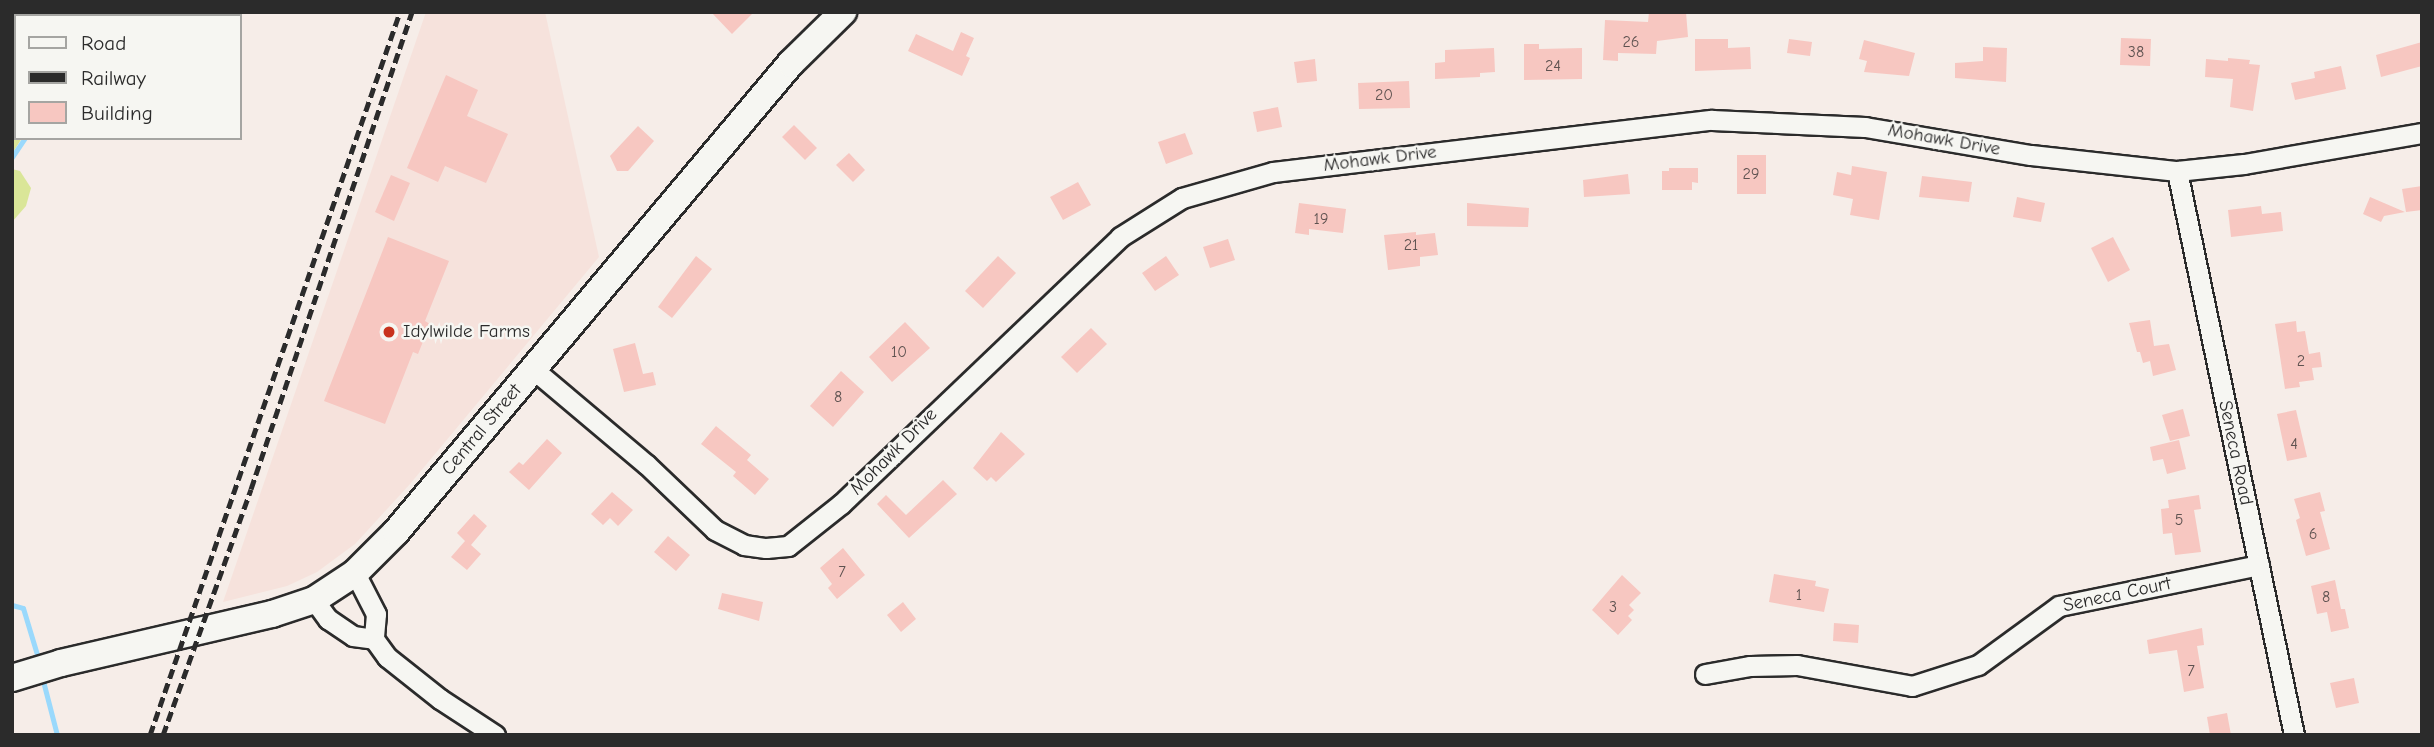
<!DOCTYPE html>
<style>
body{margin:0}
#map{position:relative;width:2434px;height:747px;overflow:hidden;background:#f6ede8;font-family:"Comic Neue",sans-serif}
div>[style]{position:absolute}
.built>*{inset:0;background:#f6e2dc}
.green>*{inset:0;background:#dae698}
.stream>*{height:5px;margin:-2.5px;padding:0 2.5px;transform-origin:2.5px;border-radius:2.5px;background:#9ad9fc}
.building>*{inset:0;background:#f7c7c1}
.roads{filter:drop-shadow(2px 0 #2b2b2b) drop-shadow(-2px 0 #2b2b2b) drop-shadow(0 2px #2b2b2b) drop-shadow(0 -2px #2b2b2b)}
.street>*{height:19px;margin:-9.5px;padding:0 9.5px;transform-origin:9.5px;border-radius:9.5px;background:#f6f6f2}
.secondary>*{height:26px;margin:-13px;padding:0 13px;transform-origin:13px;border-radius:13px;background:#f6f6f2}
.rail>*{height:5px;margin-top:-2.5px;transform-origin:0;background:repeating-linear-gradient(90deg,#2b2b2b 0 10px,transparent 0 15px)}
.dots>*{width:19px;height:19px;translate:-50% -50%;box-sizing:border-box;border:4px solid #f6f6f2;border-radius:50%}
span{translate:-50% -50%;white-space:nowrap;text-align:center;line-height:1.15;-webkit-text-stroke:5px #f6f6f2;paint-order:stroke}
.number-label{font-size:16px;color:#5e5250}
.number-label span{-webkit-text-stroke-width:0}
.street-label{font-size:19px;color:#2b2b2b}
.poi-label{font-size:19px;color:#2b2b2b}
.left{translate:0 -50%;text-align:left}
.frame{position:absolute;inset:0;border:14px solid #2b2b2b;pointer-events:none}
.legend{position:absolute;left:14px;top:14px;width:228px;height:126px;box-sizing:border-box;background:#f6f6f2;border:2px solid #a5a5a2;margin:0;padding:9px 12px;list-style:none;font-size:21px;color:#2b2b2b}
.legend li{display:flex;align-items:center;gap:14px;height:35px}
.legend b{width:35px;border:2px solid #a5a5a2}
</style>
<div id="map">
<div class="built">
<div style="clip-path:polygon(426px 12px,545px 12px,599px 257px,410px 484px,355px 544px,317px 572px,287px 586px,223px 602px)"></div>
</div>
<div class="green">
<div style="clip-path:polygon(12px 12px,20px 12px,21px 16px,16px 16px,16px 138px,22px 138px,12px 154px)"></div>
<div style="clip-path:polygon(12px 169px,20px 171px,31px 188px,26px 206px,12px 222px)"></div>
</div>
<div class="stream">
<div style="left:131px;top:16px;width:4px;rotate:-63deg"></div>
<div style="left:12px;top:157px;width:23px;rotate:-56deg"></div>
<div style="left:12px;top:605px;width:11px;rotate:15deg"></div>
<div style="left:23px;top:608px;width:55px;rotate:73.2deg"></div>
<div style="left:42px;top:677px;width:60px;rotate:75.5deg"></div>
</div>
<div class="building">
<div style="clip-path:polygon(711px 12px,754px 12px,732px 34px)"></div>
<div style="clip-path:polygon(1649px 12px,1686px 12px,1688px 37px,1657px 41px,1656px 54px,1618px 53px,1618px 61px,1603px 60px,1605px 20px,1648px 22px)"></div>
<div style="clip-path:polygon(961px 32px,974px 38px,966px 56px,970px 58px,962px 76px,908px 51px,916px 34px,953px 51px)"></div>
<div style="clip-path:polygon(2121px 38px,2151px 39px,2150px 66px,2120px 65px)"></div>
<div style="clip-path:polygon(1695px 39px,1728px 39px,1728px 48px,1750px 47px,1751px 69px,1695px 71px)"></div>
<div style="clip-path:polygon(1789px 39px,1812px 42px,1810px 56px,1787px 53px)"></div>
<div style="clip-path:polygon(1864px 40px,1915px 53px,1909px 76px,1864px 72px,1867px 61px,1859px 59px)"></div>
<div style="clip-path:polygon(2422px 42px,2422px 66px,2381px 77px,2376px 55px)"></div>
<div style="clip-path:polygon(1524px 44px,1539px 44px,1539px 49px,1582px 48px,1582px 79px,1524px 80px)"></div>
<div style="clip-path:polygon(1983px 47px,2007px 48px,2006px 82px,1955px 78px,1955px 63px,1983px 61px)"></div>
<div style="clip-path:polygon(1494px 48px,1495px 72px,1480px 73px,1480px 77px,1435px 79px,1435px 63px,1445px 62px,1445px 50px)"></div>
<div style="clip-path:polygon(2228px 58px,2250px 60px,2249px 64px,2260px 65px,2253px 111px,2230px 107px,2233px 79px,2205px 77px,2206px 59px,2228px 61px)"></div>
<div style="clip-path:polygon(1315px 59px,1317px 81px,1297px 83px,1294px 62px)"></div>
<div style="clip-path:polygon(2341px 66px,2346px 89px,2295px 100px,2291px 83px,2315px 78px,2314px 72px)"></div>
<div style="clip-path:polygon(446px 75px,478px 90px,467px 116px,508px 134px,486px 183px,445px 166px,438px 182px,407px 168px)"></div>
<div style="clip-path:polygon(1409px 81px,1410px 108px,1359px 109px,1358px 83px)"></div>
<div style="clip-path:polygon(1278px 107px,1282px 127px,1257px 132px,1253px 112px)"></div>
<div style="clip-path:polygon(794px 125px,817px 148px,805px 160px,782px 137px)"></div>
<div style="clip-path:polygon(638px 126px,654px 141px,628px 171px,617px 171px,610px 156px)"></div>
<div style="clip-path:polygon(1185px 133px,1193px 154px,1166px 164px,1158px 142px)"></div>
<div style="clip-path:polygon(849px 153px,865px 170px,853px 182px,836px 165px)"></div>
<div style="clip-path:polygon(1737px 155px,1766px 155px,1766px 194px,1737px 194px)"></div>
<div style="clip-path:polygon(1852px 166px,1887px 172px,1879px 220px,1850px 215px,1853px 199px,1833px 195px,1837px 172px,1851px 175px)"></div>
<div style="clip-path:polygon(1669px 168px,1698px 168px,1698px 183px,1692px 182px,1692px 190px,1662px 190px,1662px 171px,1669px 171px)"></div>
<div style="clip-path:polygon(1628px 174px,1630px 194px,1584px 197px,1583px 180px)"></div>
<div style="clip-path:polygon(391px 175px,410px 183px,394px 221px,375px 212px)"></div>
<div style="clip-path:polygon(1922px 176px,1972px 182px,1969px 202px,1919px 197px)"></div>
<div style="clip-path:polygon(1078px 182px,1091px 205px,1063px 220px,1050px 197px)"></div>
<div style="clip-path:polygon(2422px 186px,2422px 210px,2406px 212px,2402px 189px)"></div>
<div style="clip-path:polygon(2017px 197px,2045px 203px,2041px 222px,2013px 217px)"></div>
<div style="clip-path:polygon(2370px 197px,2405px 212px,2384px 216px,2381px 222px,2363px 214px)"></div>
<div style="clip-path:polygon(1299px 203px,1346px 209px,1343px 233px,1309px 229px,1309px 235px,1295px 233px)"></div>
<div style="clip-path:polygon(1467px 203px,1529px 208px,1528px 227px,1467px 226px)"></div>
<div style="clip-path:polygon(2261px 206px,2262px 214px,2281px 212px,2283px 231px,2231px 237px,2228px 210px)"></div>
<div style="clip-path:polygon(1416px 232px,1416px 235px,1435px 233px,1438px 255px,1420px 257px,1420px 266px,1388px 270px,1384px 235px)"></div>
<div style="clip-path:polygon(388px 237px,449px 261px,425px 321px,430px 324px,418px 354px,413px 352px,385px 424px,324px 401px)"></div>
<div style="clip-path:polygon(2113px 237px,2130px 270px,2108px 282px,2091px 248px)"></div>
<div style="clip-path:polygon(1228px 239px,1235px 260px,1210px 268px,1203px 247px)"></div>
<div style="clip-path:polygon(696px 256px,712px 269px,672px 318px,658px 307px)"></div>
<div style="clip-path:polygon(998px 256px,1016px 273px,983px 308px,965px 291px)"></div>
<div style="clip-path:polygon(1166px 256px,1179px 275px,1155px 291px,1142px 273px)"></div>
<div style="clip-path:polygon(2150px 320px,2154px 346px,2169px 344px,2176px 370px,2153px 376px,2150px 361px,2143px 363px,2140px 352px,2137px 352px,2129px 323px)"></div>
<div style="clip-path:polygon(2296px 321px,2297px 332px,2305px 331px,2309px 354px,2320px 352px,2322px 367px,2312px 368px,2314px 380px,2299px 382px,2300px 387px,2285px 389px,2275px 324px)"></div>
<div style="clip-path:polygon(905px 322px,930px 348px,892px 382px,869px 357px)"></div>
<div style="clip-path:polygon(1091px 328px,1107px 344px,1077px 373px,1061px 357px)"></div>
<div style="clip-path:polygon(635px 343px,643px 374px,653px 372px,656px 385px,624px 392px,613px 349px)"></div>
<div style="clip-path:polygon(841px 371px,864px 392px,833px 427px,810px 406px)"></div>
<div style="clip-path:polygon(2183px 409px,2190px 436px,2170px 441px,2162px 415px)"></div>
<div style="clip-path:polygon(2296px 410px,2307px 457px,2287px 461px,2277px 414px)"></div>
<div style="clip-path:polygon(716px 426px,751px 455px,747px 460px,769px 479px,755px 495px,733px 476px,736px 472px,701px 444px)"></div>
<div style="clip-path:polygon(1001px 432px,1025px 454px,996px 482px,991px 477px,987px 481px,973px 468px)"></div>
<div style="clip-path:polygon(547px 439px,562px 453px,529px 490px,509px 472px,519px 462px,523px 465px)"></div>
<div style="clip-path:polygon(2179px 440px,2186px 469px,2167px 474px,2163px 459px,2153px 461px,2150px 447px)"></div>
<div style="clip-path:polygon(943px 480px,957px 494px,909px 538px,877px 504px,886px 495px,906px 515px)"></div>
<div style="clip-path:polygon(612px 492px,633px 510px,618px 526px,610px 518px,603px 525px,591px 514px)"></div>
<div style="clip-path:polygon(2320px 492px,2325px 511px,2320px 512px,2330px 549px,2306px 556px,2296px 520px,2300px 518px,2294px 499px)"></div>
<div style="clip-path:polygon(2199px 495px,2201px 509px,2194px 510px,2201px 552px,2175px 555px,2172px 533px,2163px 534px,2161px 509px,2169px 508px,2168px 500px)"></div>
<div style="clip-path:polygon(474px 514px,487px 526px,471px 545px,481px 554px,467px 570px,451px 557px,465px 541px,457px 533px)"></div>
<div style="clip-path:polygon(668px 536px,690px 555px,676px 571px,654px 552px)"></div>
<div style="clip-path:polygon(843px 548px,865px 575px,837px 599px,828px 588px,832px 584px,820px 568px)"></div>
<div style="clip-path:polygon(1774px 574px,1816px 581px,1815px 586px,1829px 589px,1824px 612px,1769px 602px)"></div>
<div style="clip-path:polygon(1622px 575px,1641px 593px,1629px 605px,1634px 610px,1628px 616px,1632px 620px,1618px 635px,1592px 610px)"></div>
<div style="clip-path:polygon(2335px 580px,2341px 609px,2345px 609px,2349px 628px,2331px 632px,2327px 612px,2317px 614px,2311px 586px)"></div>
<div style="clip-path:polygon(722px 593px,763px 602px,759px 621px,718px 609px)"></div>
<div style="clip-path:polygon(903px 602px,916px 619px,901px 632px,887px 615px)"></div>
<div style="clip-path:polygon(1834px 623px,1859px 625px,1858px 643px,1833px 641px)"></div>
<div style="clip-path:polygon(2202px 628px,2204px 645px,2197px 646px,2204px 688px,2184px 692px,2177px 650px,2149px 654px,2147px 640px)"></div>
<div style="clip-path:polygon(2354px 678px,2359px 703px,2336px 708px,2330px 683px)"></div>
<div style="clip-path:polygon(2227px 713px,2231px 735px,2210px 735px,2207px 717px)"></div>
</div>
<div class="roads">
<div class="street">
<div style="left:2177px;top:171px;width:576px;rotate:78.28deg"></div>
<div style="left:533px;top:369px;width:148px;rotate:40.1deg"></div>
<div style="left:646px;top:464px;width:95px;rotate:43.7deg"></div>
<div style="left:715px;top:530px;width:33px;rotate:27deg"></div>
<div style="left:744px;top:545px;width:22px;rotate:8deg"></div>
<div style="left:766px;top:548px;width:22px;rotate:-5deg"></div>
<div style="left:788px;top:546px;width:68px;rotate:-38.4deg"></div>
<div style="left:841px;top:504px;width:386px;rotate:-43.7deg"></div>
<div style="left:1120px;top:237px;width:73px;rotate:-32.2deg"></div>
<div style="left:1182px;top:198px;width:95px;rotate:-15.9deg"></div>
<div style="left:1273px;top:172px;width:442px;rotate:-6.8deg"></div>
<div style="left:1712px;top:120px;width:153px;rotate:2.6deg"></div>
<div style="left:1865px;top:127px;width:168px;rotate:9.6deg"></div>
<div style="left:2031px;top:155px;width:147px;rotate:6.3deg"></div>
<div style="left:2177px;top:171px;width:67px;rotate:-6deg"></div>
<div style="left:2244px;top:164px;width:181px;rotate:-9.9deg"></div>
<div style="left:355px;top:573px;width:46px;rotate:62.9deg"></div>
<div style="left:376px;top:614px;width:25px;rotate:95deg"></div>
<div style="left:374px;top:639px;width:22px;rotate:54deg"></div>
<div style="left:387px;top:657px;width:68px;rotate:38.4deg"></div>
<div style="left:440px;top:699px;width:66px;rotate:33.2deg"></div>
<div style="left:314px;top:600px;width:24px;rotate:54deg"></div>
<div style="left:328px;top:619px;width:30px;rotate:34deg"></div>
<div style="left:353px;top:636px;width:21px;rotate:8deg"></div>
<div style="left:1705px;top:674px;width:46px;rotate:-10.1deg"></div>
<div style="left:1750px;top:666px;width:47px;rotate:-1.2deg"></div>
<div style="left:1797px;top:665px;width:117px;rotate:10.3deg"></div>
<div style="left:1912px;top:686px;width:69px;rotate:-17.7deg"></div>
<div style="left:1978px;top:665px;width:100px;rotate:-36.1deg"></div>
<div style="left:2059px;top:606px;width:204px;rotate:-11.6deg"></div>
</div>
<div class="secondary">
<div style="left:12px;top:678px;width:51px;rotate:-17deg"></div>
<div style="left:61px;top:663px;width:217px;rotate:-13.1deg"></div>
<div style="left:272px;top:614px;width:44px;rotate:-18.4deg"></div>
<div style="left:314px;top:600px;width:49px;rotate:-33.4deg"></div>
<div style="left:355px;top:573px;width:58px;rotate:-45deg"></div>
<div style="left:396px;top:532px;width:613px;rotate:-49.9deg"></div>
<div style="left:791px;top:63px;width:73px;rotate:-44.4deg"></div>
</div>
</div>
<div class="rail">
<div style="left:150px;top:735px;width:765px;rotate:-70.93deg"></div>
<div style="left:163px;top:735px;width:261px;rotate:-70.3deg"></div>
<div style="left:251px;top:489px;width:503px;rotate:-71.35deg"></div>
</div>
<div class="dots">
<div style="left:389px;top:332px;background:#c8321e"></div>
</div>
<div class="number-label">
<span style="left:1631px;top:42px">26</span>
<span style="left:2136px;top:52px">38</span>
<span style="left:1553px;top:66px">24</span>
<span style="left:1384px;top:95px">20</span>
<span style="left:1751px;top:174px">29</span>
<span style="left:1321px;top:219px">19</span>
<span style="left:1411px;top:245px">21</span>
<span style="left:899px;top:352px">10</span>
<span style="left:2301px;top:361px">2</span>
<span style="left:838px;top:397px">8</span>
<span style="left:2294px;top:444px">4</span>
<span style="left:2179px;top:520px">5</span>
<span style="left:2313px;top:534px">6</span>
<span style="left:842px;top:572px">7</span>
<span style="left:1799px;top:595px">1</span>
<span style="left:2326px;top:597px">8</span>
<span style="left:1613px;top:607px">3</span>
<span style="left:2191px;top:671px">7</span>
</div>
<div class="street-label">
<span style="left:1944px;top:140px;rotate:10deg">Mohawk Drive</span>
<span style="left:1380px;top:159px;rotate:-7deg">Mohawk Drive</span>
<span style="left:482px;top:430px;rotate:-50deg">Central Street</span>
<span style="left:894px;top:452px;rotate:-45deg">Mohawk Drive</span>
<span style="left:2235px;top:453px;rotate:78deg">Seneca Road</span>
<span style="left:2117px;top:595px;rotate:-12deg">Seneca Court</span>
</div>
<div class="poi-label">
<span class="left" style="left:403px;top:332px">Idylwilde Farms</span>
</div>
<div class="frame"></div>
<ul class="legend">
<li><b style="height:9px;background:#f6f6f2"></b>Road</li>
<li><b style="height:9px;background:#2b2b2b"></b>Railway</li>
<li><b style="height:19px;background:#f7c7c1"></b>Building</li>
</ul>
</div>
